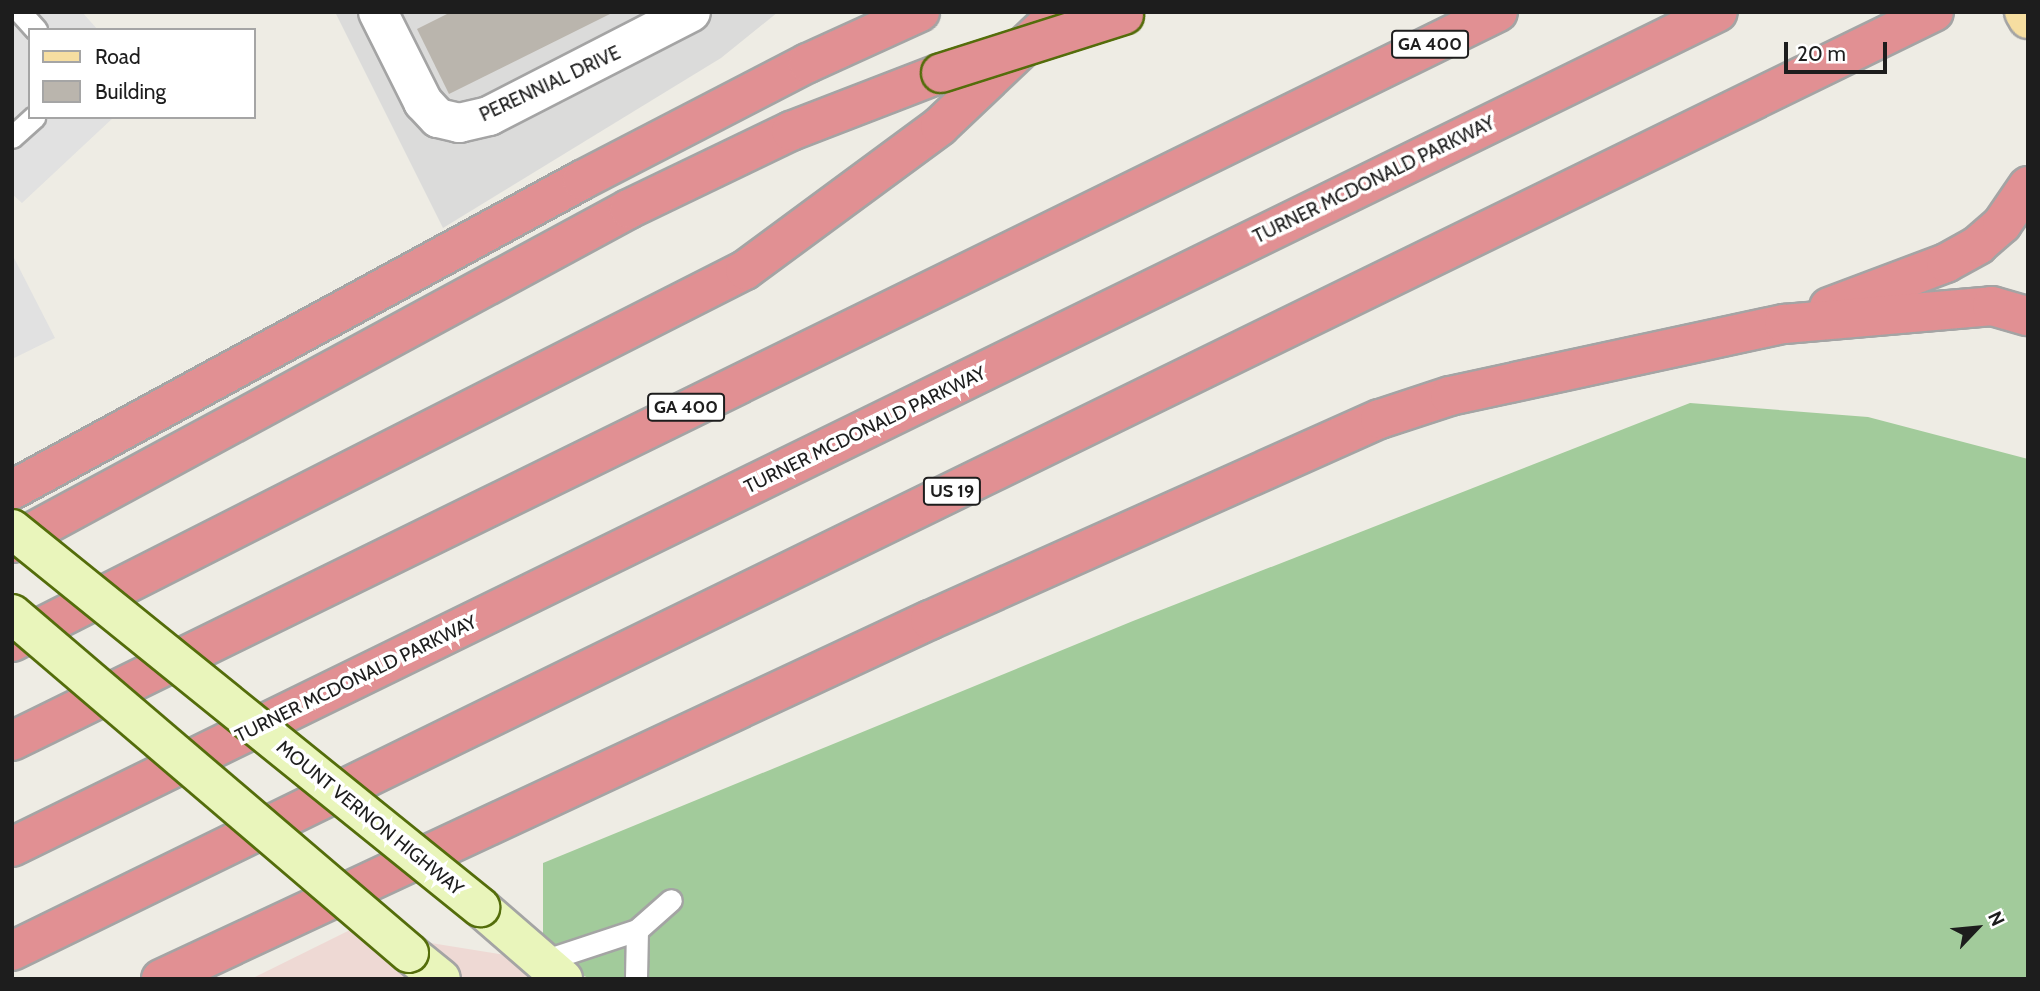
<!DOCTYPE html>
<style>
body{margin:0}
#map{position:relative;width:2040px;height:991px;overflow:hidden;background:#eeece4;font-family:Cabin,sans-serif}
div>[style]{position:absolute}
.residential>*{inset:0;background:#dbdbda}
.commercial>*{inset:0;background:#eed9d4}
.forest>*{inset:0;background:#a2cb9b}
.parking>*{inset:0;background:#e1e1e1}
.building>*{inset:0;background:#bab5ad}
.roads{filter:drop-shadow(2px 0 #a4a4a4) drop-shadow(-2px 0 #a4a4a4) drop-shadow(0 2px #a4a4a4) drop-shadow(0 -2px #a4a4a4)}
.lane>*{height:21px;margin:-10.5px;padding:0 10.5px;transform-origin:10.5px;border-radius:10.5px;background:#fff}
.street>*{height:38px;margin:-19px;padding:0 19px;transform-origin:19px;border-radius:19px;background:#fff}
.secondary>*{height:38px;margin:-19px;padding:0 19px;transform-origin:19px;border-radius:19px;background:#e9f5bb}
.primary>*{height:38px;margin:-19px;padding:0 19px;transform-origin:19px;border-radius:19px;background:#f6dea1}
.highway>*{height:38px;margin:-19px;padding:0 19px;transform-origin:19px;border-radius:19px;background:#e19093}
.bridges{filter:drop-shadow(2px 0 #546d0b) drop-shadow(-2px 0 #546d0b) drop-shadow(0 2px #546d0b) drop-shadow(0 -2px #546d0b)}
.secondary-bridge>*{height:38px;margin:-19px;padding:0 19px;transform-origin:19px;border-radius:19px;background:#e9f5bb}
.highway-bridge>*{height:38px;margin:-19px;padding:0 19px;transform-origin:19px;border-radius:19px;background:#e19093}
span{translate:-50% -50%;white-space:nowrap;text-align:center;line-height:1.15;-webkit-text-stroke:7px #fff;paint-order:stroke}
.shield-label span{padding:2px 5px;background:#fff;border:2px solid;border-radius:5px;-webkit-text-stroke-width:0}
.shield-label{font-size:18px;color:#1d1d1d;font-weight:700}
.street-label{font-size:19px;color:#1d1d1d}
.frame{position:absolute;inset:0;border:14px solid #1d1d1d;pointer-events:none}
.legend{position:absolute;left:28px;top:28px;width:228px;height:91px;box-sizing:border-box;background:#fff;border:2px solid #a5a5a5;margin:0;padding:9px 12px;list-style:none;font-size:21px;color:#1d1d1d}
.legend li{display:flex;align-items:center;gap:14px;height:35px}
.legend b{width:35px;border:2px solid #a5a5a5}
.north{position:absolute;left:1942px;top:893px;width:70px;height:70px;-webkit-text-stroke:5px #fff;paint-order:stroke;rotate:64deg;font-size:19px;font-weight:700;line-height:28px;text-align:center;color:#1d1d1d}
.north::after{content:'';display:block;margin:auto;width:24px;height:32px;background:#1d1d1d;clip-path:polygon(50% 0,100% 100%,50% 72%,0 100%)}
.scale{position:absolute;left:1784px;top:42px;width:103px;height:32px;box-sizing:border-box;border:4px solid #1d1d1d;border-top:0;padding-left:9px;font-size:21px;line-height:24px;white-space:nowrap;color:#1d1d1d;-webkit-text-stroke:5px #fff;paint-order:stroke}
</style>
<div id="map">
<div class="residential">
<div style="clip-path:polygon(335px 12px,778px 12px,721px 58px,443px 228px)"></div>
</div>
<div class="commercial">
<div style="clip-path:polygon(350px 930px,543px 961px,592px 979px,251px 979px)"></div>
</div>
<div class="forest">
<div style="clip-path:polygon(1690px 403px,1868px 417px,2028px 459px,2028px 979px,592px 979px,543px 961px,543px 863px,1133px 621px)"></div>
</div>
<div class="parking">
<div style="clip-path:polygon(12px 12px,82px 12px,98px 30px,30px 30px,30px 117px,114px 117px,22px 203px,12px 194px)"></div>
<div style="clip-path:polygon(12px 254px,55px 338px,12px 359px)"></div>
</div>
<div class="building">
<div style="clip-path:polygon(451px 12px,614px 12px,449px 94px,417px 29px)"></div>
</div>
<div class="roads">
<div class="lane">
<div style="left:20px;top:12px;width:24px;rotate:48deg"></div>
<div style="left:12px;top:137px;width:30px;rotate:-42deg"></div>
<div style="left:637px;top:930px;width:45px;rotate:-41.4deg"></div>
<div style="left:543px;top:961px;width:99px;rotate:-18.3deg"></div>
<div style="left:637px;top:930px;width:49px;rotate:91.2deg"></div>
</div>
<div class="street">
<div style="left:378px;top:12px;width:101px;rotate:63.4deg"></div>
<div style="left:423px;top:102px;width:22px;rotate:47deg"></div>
<div style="left:438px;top:118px;width:22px;rotate:13deg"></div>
<div style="left:459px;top:123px;width:31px;rotate:-13deg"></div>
<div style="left:489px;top:116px;width:227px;rotate:-27.2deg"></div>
</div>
<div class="secondary">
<div style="left:480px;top:907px;width:110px;rotate:40.9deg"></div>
<div style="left:409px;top:953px;width:41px;rotate:39.1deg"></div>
</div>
<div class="primary">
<div style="left:2024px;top:12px;width:8px;rotate:60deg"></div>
</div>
<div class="highway">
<div style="left:1829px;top:307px;width:125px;rotate:-20.6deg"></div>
<div style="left:1946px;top:263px;width:37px;rotate:-29deg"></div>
<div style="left:1978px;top:245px;width:32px;rotate:-41deg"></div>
<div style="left:2002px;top:224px;width:46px;rotate:-55.6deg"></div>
<div style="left:12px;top:490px;width:649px;rotate:-28.54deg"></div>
<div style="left:582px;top:180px;width:254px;rotate:-27.4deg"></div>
<div style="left:808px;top:63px;width:123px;rotate:-24.5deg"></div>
<div style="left:12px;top:543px;width:702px;rotate:-28.43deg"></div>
<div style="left:629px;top:209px;width:180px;rotate:-25.7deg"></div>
<div style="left:791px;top:131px;width:161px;rotate:-21.1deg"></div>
<div style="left:12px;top:642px;width:822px;rotate:-26.91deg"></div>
<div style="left:745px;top:270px;width:242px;rotate:-36.4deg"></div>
<div style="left:940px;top:126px;width:166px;rotate:-43.5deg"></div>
<div style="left:12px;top:741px;width:1655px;rotate:-26.13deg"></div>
<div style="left:12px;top:847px;width:1899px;rotate:-26.08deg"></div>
<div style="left:12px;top:951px;width:2139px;rotate:-26.04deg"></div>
<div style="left:161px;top:979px;width:849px;rotate:-25.03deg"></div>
<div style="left:930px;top:620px;width:493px;rotate:-24.1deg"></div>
<div style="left:1380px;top:419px;width:74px;rotate:-18.2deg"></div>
<div style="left:1450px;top:396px;width:342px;rotate:-12.2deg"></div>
<div style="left:1784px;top:324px;width:209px;rotate:-4.9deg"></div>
<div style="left:1992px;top:306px;width:37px;rotate:16deg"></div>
</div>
</div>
<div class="bridges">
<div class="secondary-bridge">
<div style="left:12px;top:529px;width:602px;rotate:38.93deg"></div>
<div style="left:12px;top:614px;width:522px;rotate:40.49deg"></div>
</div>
<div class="highway-bridge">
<div style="left:941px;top:73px;width:192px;rotate:-17.6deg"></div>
</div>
</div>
<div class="shield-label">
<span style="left:1430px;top:44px">GA 400</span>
<span style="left:686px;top:407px">GA 400</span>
<span style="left:952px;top:491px">US 19</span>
</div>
<div class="street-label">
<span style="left:550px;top:84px;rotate:-25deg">PERENNIAL DRIVE</span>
<span style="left:1374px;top:180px;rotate:-26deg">TURNER MCDONALD PARKWAY</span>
<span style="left:865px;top:430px;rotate:-26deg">TURNER MCDONALD PARKWAY</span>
<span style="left:356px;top:679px;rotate:-26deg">TURNER MCDONALD PARKWAY</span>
<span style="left:370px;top:818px;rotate:39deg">MOUNT VERNON HIGHWAY</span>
</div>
<div class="frame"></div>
<ul class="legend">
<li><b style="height:9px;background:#f6dea1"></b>Road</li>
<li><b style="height:19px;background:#bab5ad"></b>Building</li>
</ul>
<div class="north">N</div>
<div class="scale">20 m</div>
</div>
